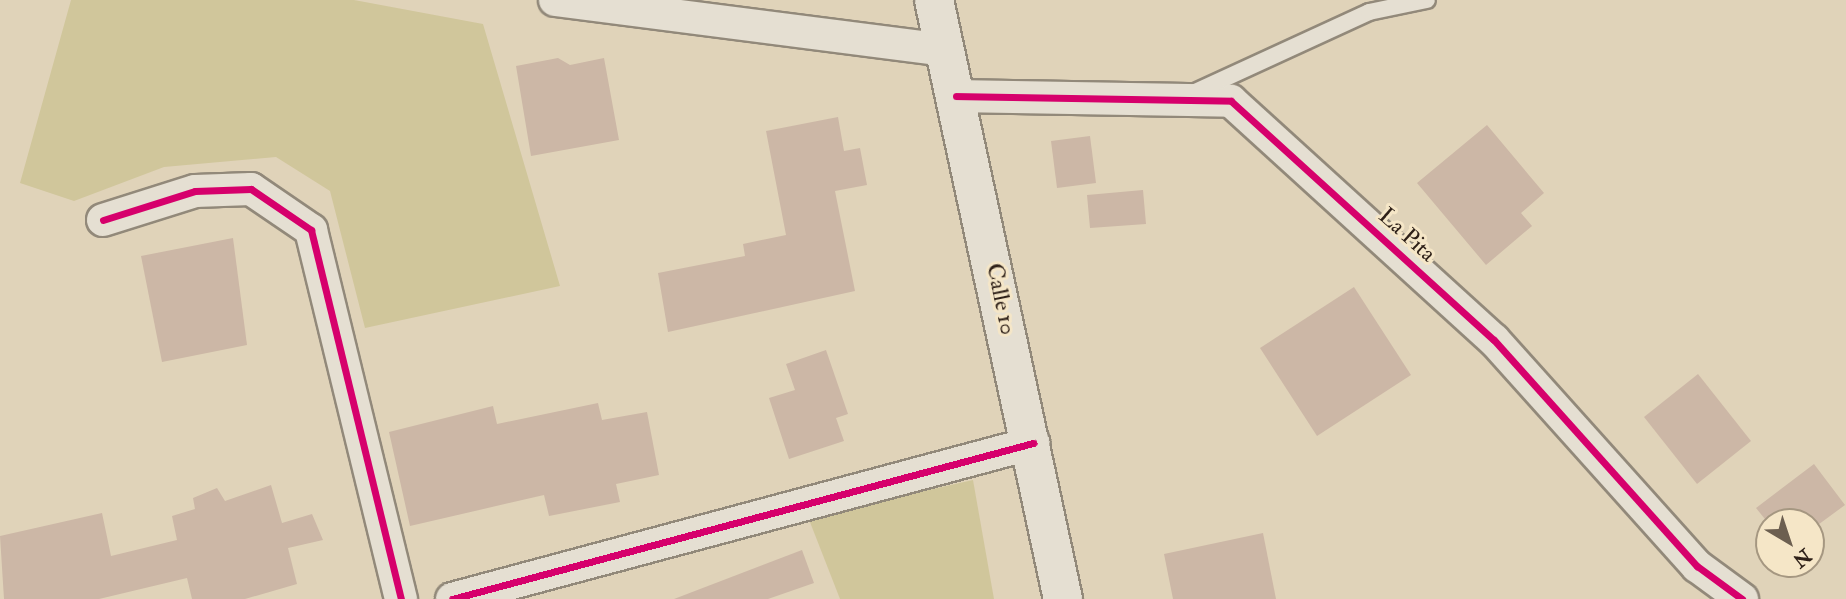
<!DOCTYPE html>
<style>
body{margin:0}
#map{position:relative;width:1846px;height:599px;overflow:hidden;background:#e0d3b9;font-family:"IM FELL Double Pica",serif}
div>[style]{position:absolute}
.green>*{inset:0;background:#d0c69b}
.building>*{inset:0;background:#ccb7a6}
.roads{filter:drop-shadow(2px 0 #92897a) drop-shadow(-2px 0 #92897a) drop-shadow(0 2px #92897a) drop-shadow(0 -2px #92897a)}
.lane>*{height:16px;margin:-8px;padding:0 8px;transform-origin:8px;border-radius:8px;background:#e5dfd2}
.street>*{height:32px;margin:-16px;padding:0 16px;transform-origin:16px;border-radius:16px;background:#e5dfd2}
.secondary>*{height:38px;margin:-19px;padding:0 19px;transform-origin:19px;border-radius:19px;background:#e5dfd2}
.cycleway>*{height:7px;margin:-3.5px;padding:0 3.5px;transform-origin:3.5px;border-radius:3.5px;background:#d6006c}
span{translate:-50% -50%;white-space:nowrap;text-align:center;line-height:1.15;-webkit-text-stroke:6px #f5e6c7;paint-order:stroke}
.street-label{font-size:23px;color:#2e2018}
.north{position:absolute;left:1755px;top:508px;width:70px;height:70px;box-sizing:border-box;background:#f5e6c7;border:2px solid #a59781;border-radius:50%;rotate:141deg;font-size:19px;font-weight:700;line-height:28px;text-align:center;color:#2e2018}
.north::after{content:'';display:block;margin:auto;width:24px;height:32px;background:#6c5f50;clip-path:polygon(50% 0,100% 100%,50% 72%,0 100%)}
</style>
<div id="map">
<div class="green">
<div style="clip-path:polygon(71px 0,354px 0,483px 24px,560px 286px,365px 328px,330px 191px,276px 157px,164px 167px,74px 201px,20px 183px)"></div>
<div style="clip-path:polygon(973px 480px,994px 599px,840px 599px,808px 517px)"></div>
</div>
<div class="building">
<div style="clip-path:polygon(558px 58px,570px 65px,604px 58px,619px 140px,531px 156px,516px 66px)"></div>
<div style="clip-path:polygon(838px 117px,844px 151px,860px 148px,867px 185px,835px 191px,855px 291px,668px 332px,658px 273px,745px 256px,743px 244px,786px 235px,766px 131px)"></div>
<div style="clip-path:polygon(1487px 125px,1544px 193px,1521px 213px,1532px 226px,1486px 265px,1417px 183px)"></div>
<div style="clip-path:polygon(1090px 136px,1096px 183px,1057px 188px,1051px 141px)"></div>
<div style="clip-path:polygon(1143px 190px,1146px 224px,1090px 228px,1087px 195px)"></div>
<div style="clip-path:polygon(233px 238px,247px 345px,162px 362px,141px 256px)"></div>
<div style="clip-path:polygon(1354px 287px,1411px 375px,1317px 436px,1260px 348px)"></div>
<div style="clip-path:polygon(826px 350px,848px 414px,836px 418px,844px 441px,789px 459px,769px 398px,795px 390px,786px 364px)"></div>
<div style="clip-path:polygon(1698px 374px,1751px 441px,1697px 484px,1644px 417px)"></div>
<div style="clip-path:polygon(598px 403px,602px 420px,647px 412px,659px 475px,616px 484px,620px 502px,549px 516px,544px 495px,410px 526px,389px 432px,493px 406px,497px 424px)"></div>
<div style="clip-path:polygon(1814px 464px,1845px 505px,1811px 530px,1811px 522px,1769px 524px,1756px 508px)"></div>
<div style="clip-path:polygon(271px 485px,282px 523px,312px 514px,323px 540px,288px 548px,297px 584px,245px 599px,192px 599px,187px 578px,99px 599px,4px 599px,0 536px,102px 513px,111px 556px,177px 540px,172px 516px,195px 509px,193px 498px,217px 488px,225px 501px)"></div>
<div style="clip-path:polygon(1263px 533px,1276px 599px,1173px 599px,1164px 554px)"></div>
<div style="clip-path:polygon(802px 550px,814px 583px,768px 599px,674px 599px)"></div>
</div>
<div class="roads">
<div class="lane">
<div style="left:1193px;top:93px;width:194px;rotate:-24.7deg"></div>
<div style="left:1369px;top:12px;width:59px;rotate:-11.7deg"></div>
</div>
<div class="street">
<div style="left:555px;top:0;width:394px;rotate:7.3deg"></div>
<div style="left:956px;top:96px;width:275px;rotate:1deg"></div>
<div style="left:1231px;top:101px;width:355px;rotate:42.3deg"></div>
<div style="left:1494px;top:340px;width:304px;rotate:48.1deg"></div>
<div style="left:1697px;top:566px;width:56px;rotate:36.3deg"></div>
<div style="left:103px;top:220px;width:96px;rotate:-17.5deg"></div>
<div style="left:195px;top:191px;width:56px;rotate:-2deg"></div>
<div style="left:251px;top:189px;width:73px;rotate:34.3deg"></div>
<div style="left:311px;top:230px;width:380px;rotate:76.3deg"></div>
<div style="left:452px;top:599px;width:602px;rotate:-15.03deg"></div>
</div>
<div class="secondary">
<div style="left:934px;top:0;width:613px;rotate:77.85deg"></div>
</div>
</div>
<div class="cycleway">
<div style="left:956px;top:96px;width:275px;rotate:1deg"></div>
<div style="left:1231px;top:101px;width:355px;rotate:42.3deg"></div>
<div style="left:1494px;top:340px;width:304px;rotate:48.1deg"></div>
<div style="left:1697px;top:566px;width:56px;rotate:36.3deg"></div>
<div style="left:103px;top:220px;width:96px;rotate:-17.5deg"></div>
<div style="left:195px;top:191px;width:56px;rotate:-2deg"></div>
<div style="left:251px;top:189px;width:73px;rotate:34.3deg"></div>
<div style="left:311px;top:230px;width:380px;rotate:76.3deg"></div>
<div style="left:452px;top:599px;width:602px;rotate:-15.03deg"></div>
</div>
<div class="street-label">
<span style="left:1407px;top:235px;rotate:42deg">La Pita</span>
<span style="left:1001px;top:299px;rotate:78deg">Calle 10</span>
</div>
<div class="north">N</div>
</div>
